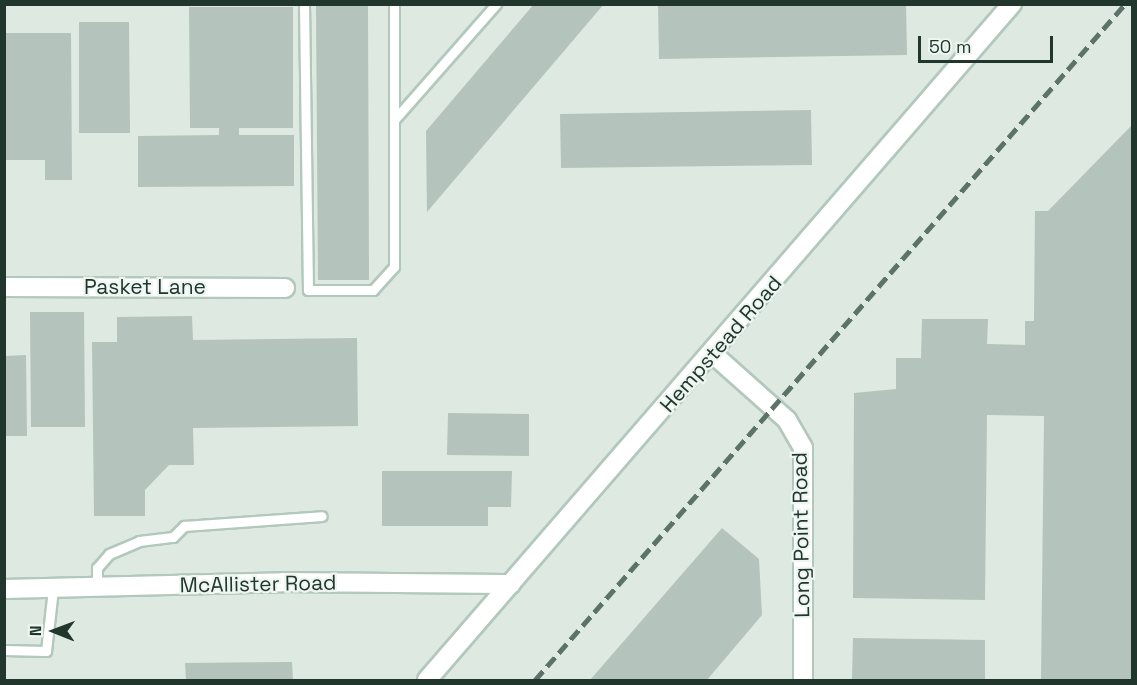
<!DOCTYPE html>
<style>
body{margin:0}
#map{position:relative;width:1137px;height:685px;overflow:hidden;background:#dee9e2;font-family:"Space Grotesk",sans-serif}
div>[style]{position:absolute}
.building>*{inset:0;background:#b4c3bb}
.roads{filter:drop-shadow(2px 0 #b2c8bd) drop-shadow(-2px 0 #b2c8bd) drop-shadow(0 2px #b2c8bd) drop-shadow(0 -2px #b2c8bd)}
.service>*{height:9px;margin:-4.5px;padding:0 4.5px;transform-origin:4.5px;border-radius:4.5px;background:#fff}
.minor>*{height:18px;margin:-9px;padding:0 9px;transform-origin:9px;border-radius:9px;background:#fff}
.secondary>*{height:18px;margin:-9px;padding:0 9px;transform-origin:9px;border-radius:9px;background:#fff}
.rail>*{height:4.5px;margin-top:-2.25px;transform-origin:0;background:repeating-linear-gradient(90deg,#5b7369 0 12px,transparent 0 18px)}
span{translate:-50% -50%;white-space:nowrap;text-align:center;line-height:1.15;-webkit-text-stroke:4.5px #eef6f1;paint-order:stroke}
.street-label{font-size:21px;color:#21372e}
.frame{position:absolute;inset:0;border:6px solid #21372e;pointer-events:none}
.north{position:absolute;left:24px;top:601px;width:60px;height:60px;-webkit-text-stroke:4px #eef6f1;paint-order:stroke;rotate:271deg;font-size:16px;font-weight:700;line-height:24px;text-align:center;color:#21372e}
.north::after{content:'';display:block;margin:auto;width:21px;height:27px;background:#21372e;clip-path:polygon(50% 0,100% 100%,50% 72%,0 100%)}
.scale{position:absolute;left:918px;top:36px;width:135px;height:27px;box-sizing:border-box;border:3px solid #21372e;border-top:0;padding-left:8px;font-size:18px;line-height:21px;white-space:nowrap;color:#21372e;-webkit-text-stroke:4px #eef6f1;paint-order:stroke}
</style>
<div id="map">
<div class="building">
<div style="clip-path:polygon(534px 4px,604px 4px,427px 212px,426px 131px)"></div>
<div style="clip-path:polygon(658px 4px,906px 4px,907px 55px,659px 59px)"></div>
<div style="clip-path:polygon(368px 5px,369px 280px,318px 280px,316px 6px)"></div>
<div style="clip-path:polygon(189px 7px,293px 7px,293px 128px,239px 128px,239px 135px,294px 135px,294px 186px,138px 187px,138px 136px,219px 135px,219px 128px,190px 128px)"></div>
<div style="clip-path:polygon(79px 22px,129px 22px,130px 133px,79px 133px)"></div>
<div style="clip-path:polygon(4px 33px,71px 33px,72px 180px,45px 180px,45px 160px,4px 160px)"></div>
<div style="clip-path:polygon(811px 110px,812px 165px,561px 168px,560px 114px)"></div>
<div style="clip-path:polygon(1132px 125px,1132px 680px,1041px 680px,1044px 416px,987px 415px,985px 600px,853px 598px,854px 393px,896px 389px,896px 358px,921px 358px,922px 319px,988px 319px,987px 344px,1025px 345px,1025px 321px,1034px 321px,1035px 211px,1048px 211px)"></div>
<div style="clip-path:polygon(30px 312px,84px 312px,85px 427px,31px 427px)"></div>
<div style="clip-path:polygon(192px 316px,193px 340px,357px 338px,358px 426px,193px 428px,194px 465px,169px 465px,145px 490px,145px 516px,94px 516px,92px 342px,117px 342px,117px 317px)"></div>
<div style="clip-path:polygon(26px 355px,27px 436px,4px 436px,4px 356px)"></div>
<div style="clip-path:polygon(448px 413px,529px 414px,529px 456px,447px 455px)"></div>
<div style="clip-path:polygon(382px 471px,512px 471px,511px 507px,488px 507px,488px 526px,382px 526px)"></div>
<div style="clip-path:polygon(722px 528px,759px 559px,762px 615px,707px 680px,590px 680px)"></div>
<div style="clip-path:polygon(853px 638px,985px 640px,985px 680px,852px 680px)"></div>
<div style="clip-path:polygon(292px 662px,293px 680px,186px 680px,185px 663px)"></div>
</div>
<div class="roads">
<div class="service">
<div style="left:304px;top:4px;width:286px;rotate:89.2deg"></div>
<div style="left:308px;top:290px;width:65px"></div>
<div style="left:373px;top:290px;width:31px;rotate:-48deg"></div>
<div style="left:394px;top:267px;width:263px;rotate:-90deg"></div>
<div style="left:395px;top:119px;width:153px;rotate:-48.7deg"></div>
<div style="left:97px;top:588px;width:20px;rotate:-90deg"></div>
<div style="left:97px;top:568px;width:18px;rotate:-49deg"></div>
<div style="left:109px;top:554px;width:33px;rotate:-23deg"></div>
<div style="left:139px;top:541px;width:34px;rotate:-7deg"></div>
<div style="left:173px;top:537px;width:16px;rotate:-45deg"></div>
<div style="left:184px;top:526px;width:138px;rotate:-4.1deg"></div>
<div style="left:4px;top:650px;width:42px;rotate:1.4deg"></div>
<div style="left:46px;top:651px;width:62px;rotate:-83.6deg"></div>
</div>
<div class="minor">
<div style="left:4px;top:287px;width:281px;rotate:0.2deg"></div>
<div style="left:4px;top:589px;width:280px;rotate:-1.4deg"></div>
<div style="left:284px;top:582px;width:227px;rotate:0.5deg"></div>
</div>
<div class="secondary">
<div style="left:713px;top:354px;width:99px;rotate:41.7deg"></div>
<div style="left:787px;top:420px;width:32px;rotate:60deg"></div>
<div style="left:803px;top:448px;width:232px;rotate:90deg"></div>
<div style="left:427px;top:680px;width:894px;rotate:-49.13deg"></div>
</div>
</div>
<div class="rail">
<div style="left:535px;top:680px;width:897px;rotate:-48.89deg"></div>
</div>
<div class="street-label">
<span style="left:145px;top:287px">Pasket Lane</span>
<span style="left:721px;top:344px;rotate:-49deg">Hempstead Road</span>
<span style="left:801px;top:535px;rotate:-91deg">Long Point Road</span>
<span style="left:258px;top:584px;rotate:-1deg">McAllister Road</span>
</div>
<div class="frame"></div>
<div class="north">N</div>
<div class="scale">50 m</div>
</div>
